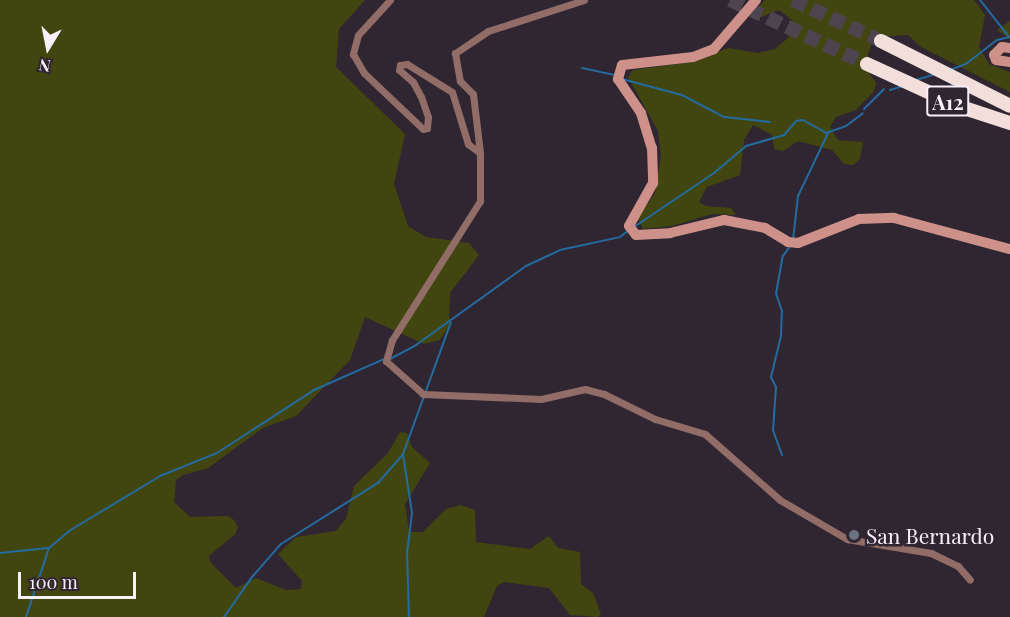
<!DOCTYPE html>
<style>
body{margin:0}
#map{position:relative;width:1010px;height:617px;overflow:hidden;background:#302631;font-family:"Playfair Display",serif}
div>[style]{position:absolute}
.green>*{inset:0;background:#414610}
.stream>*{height:2px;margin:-1px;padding:0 1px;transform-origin:1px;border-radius:1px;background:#246ba0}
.highway-tunnel>*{height:14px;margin-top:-7px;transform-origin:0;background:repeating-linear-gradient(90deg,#4e444f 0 14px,transparent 0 21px)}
.street>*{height:7px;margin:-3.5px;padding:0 3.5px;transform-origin:3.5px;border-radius:3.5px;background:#926c67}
.secondary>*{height:10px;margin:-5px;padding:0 5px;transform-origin:5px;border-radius:5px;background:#cd918a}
.highway>*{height:14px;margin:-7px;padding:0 7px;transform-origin:7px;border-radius:7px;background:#f2dedb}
.dots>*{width:16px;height:16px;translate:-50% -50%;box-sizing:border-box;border:3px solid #302631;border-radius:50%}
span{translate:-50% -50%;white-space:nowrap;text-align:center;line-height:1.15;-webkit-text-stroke:5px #302631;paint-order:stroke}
.shield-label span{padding:2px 4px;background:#302631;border:2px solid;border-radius:4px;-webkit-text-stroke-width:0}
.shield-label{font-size:20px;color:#f7f0f8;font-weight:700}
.poi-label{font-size:21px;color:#f7f0f8}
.left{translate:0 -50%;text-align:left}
.north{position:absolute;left:18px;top:18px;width:60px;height:60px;-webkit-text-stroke:4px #302631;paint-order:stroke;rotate:190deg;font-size:16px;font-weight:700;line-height:24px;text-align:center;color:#f7f0f8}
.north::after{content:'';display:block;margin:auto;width:21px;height:27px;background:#f7f0f8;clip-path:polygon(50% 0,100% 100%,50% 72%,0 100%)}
.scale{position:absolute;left:18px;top:572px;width:118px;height:27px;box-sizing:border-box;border:3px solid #f7f0f8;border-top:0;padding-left:8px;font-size:18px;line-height:21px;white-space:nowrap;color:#f7f0f8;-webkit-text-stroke:4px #302631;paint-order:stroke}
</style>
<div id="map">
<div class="green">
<div style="clip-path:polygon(0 0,365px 0,339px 29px,336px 67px,405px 134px,394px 184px,408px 226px,426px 237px,469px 243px,479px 255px,450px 293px,449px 326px,440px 340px,424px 344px,365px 317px,350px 360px,296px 416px,263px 428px,208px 468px,183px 475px,176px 480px,174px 502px,190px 517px,228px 516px,234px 520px,238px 527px,235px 534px,209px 556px,210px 562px,236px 588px,256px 578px,286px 590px,301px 589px,302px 581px,278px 554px,296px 537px,336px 531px,346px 519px,354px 486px,388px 453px,400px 432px,407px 433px,412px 447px,430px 463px,405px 504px,409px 532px,423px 532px,446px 509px,461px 505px,475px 510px,476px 542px,530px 549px,549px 536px,558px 548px,580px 552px,581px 584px,593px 593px,601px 614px,598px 617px,570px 615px,549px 588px,504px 582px,497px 586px,484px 617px,0 617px)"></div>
<div style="clip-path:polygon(765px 0,974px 0,985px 15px,979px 47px,989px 64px,1010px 72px,1010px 92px,921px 47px,908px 35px,874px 37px,864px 66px,876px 83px,874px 91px,856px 110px,836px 117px,830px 127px,838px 140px,863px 142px,860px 159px,853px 165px,844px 164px,832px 150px,798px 141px,783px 151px,774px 149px,772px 135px,753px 125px,744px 140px,740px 175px,707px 187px,699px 202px,706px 206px,731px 208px,736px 215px,712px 214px,672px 226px,643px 229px,638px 218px,655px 193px,661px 156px,658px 131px,628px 77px,633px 70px,693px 62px,728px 48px,758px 53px,775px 49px,788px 38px,793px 21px,779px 10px,754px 20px,751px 16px)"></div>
<div style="clip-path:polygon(1010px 21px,1010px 39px,997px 30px)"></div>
</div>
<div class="stream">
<div style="left:980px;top:0;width:47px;rotate:51.9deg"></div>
<div style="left:582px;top:68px;width:33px;rotate:12deg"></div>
<div style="left:950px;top:70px;width:17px;rotate:-21deg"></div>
<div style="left:966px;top:64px;width:39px;rotate:-38deg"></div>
<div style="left:997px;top:40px;width:13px;rotate:-13deg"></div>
<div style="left:622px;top:79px;width:62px;rotate:14.9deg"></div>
<div style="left:682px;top:95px;width:47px;rotate:27.6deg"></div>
<div style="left:724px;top:117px;width:46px;rotate:6.2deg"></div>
<div style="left:916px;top:80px;width:21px;rotate:-17deg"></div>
<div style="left:890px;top:90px;width:14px;rotate:-17deg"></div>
<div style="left:948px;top:94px;width:12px;rotate:-66deg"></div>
<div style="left:864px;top:109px;width:28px;rotate:-45deg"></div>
<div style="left:634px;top:227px;width:97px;rotate:-34deg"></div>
<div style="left:714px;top:173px;width:42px;rotate:-40.2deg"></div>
<div style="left:746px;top:146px;width:40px;rotate:-16deg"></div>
<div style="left:784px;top:135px;width:18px;rotate:-49deg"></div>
<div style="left:796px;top:121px;width:7px;rotate:-8deg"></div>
<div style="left:803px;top:120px;width:26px;rotate:29deg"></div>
<div style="left:826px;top:133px;width:21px;rotate:-19deg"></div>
<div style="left:846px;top:126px;width:21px;rotate:-37deg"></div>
<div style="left:793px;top:240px;width:44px;rotate:-83.5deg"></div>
<div style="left:798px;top:196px;width:70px;rotate:-64.5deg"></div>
<div style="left:390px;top:359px;width:30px;rotate:-28deg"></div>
<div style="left:416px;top:345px;width:135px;rotate:-35.7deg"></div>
<div style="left:526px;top:266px;width:38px;rotate:-25deg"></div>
<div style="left:560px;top:250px;width:61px;rotate:-12.2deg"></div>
<div style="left:620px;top:237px;width:11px;rotate:-38deg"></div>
<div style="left:403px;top:454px;width:60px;rotate:81.3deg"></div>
<div style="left:412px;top:513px;width:38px;rotate:97deg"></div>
<div style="left:407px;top:551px;width:66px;rotate:88.3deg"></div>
<div style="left:782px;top:455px;width:27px;rotate:-110deg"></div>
<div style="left:773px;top:430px;width:43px;rotate:-86deg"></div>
<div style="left:776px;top:387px;width:11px;rotate:-117deg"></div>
<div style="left:771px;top:377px;width:42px;rotate:-76.3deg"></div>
<div style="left:781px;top:336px;width:25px;rotate:-88deg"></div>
<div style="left:782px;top:311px;width:18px;rotate:-109deg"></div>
<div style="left:776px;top:294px;width:39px;rotate:-80deg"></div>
<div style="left:783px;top:256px;width:14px;rotate:-54deg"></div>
<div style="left:0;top:553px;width:48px;rotate:-5.9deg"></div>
<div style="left:26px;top:617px;width:73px;rotate:-71.6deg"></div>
<div style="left:49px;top:548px;width:26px;rotate:-40deg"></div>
<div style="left:69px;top:531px;width:106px;rotate:-31.1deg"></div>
<div style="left:160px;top:476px;width:61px;rotate:-22deg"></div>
<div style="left:217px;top:453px;width:116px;rotate:-33deg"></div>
<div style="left:314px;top:390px;width:77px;rotate:-23.9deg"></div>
<div style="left:224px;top:617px;width:49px;rotate:-55deg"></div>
<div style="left:252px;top:577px;width:44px;rotate:-48.7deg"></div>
<div style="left:281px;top:544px;width:115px;rotate:-32.2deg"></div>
<div style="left:378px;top:483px;width:38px;rotate:-49deg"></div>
<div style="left:403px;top:454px;width:140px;rotate:-70deg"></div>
</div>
<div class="highway-tunnel">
<div style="left:730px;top:0;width:151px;rotate:25deg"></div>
<div style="left:793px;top:0;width:97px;rotate:25deg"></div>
</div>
<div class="street">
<div style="left:390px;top:0;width:47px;rotate:132.4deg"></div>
<div style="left:358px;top:35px;width:20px;rotate:105deg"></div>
<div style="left:353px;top:54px;width:22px;rotate:60deg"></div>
<div style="left:364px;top:73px;width:81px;rotate:43.5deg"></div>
<div style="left:423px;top:129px;width:4px;rotate:-14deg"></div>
<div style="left:427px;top:128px;width:11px;rotate:-85deg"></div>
<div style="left:428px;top:117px;width:21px;rotate:-109deg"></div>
<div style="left:421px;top:97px;width:17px;rotate:-118deg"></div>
<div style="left:413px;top:82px;width:18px;rotate:-139deg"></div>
<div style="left:399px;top:70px;width:5px;rotate:-79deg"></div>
<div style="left:400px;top:65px;width:7px;rotate:-8deg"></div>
<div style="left:407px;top:64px;width:53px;rotate:31.9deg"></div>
<div style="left:452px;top:92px;width:54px;rotate:72.9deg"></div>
<div style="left:468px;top:144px;width:15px;rotate:37deg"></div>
<div style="left:584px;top:0;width:101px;rotate:162.1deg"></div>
<div style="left:488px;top:31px;width:40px;rotate:146deg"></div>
<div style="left:455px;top:53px;width:28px;rotate:80deg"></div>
<div style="left:460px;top:81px;width:18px;rotate:45deg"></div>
<div style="left:473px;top:94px;width:59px;rotate:83.2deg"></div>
<div style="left:480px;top:153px;width:48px;rotate:90deg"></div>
<div style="left:480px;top:201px;width:165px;rotate:122.3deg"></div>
<div style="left:392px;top:340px;width:22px;rotate:106deg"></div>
<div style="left:386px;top:361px;width:50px;rotate:41.7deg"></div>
<div style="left:423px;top:394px;width:118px;rotate:2.4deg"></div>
<div style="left:541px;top:399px;width:45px;rotate:-12.8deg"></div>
<div style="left:585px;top:389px;width:20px;rotate:15deg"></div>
<div style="left:604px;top:394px;width:57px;rotate:26.1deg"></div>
<div style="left:655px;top:419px;width:52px;rotate:16.7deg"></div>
<div style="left:705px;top:434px;width:100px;rotate:41.3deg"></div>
<div style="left:780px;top:500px;width:78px;rotate:30.2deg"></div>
<div style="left:847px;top:539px;width:85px;rotate:9.5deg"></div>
<div style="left:931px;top:553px;width:30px;rotate:26deg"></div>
<div style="left:958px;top:566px;width:18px;rotate:49deg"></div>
</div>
<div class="secondary">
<div style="left:756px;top:0;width:65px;rotate:130.6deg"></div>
<div style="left:714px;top:49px;width:22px;rotate:159deg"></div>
<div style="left:693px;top:57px;width:71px;rotate:173.6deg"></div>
<div style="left:622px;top:65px;width:15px;rotate:106deg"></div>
<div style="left:618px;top:79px;width:41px;rotate:55.9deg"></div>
<div style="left:641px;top:113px;width:37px;rotate:73deg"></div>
<div style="left:652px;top:148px;width:35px;rotate:88deg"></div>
<div style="left:653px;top:183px;width:49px;rotate:119.2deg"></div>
<div style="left:629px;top:226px;width:11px;rotate:52deg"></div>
<div style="left:636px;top:235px;width:34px;rotate:-3deg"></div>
<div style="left:670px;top:233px;width:56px;rotate:-13.5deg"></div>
<div style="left:724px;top:220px;width:42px;rotate:11deg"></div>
<div style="left:765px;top:228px;width:27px;rotate:31deg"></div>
<div style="left:788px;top:242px;width:10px;rotate:6deg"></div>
<div style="left:798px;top:243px;width:66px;rotate:-21.5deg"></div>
<div style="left:859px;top:219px;width:35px;rotate:-2deg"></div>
<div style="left:894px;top:218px;width:120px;rotate:15deg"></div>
<div style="left:1010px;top:48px;width:8px;rotate:-173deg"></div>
<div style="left:1002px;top:47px;width:11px;rotate:135deg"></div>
<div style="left:994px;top:55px;width:5px;rotate:68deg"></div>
<div style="left:996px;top:60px;width:14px;rotate:8deg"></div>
</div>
<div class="highway">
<div style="left:881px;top:41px;width:144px;rotate:26.7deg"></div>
<div style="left:867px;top:64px;width:103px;rotate:24.6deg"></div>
<div style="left:961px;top:107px;width:52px;rotate:18.1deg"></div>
</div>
<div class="dots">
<div style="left:854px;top:535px;background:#6b7280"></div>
</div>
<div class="shield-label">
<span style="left:948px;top:101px">A12</span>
</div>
<div class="poi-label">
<span class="left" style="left:866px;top:535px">San Bernardo</span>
</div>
<div class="north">N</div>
<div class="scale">100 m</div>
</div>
